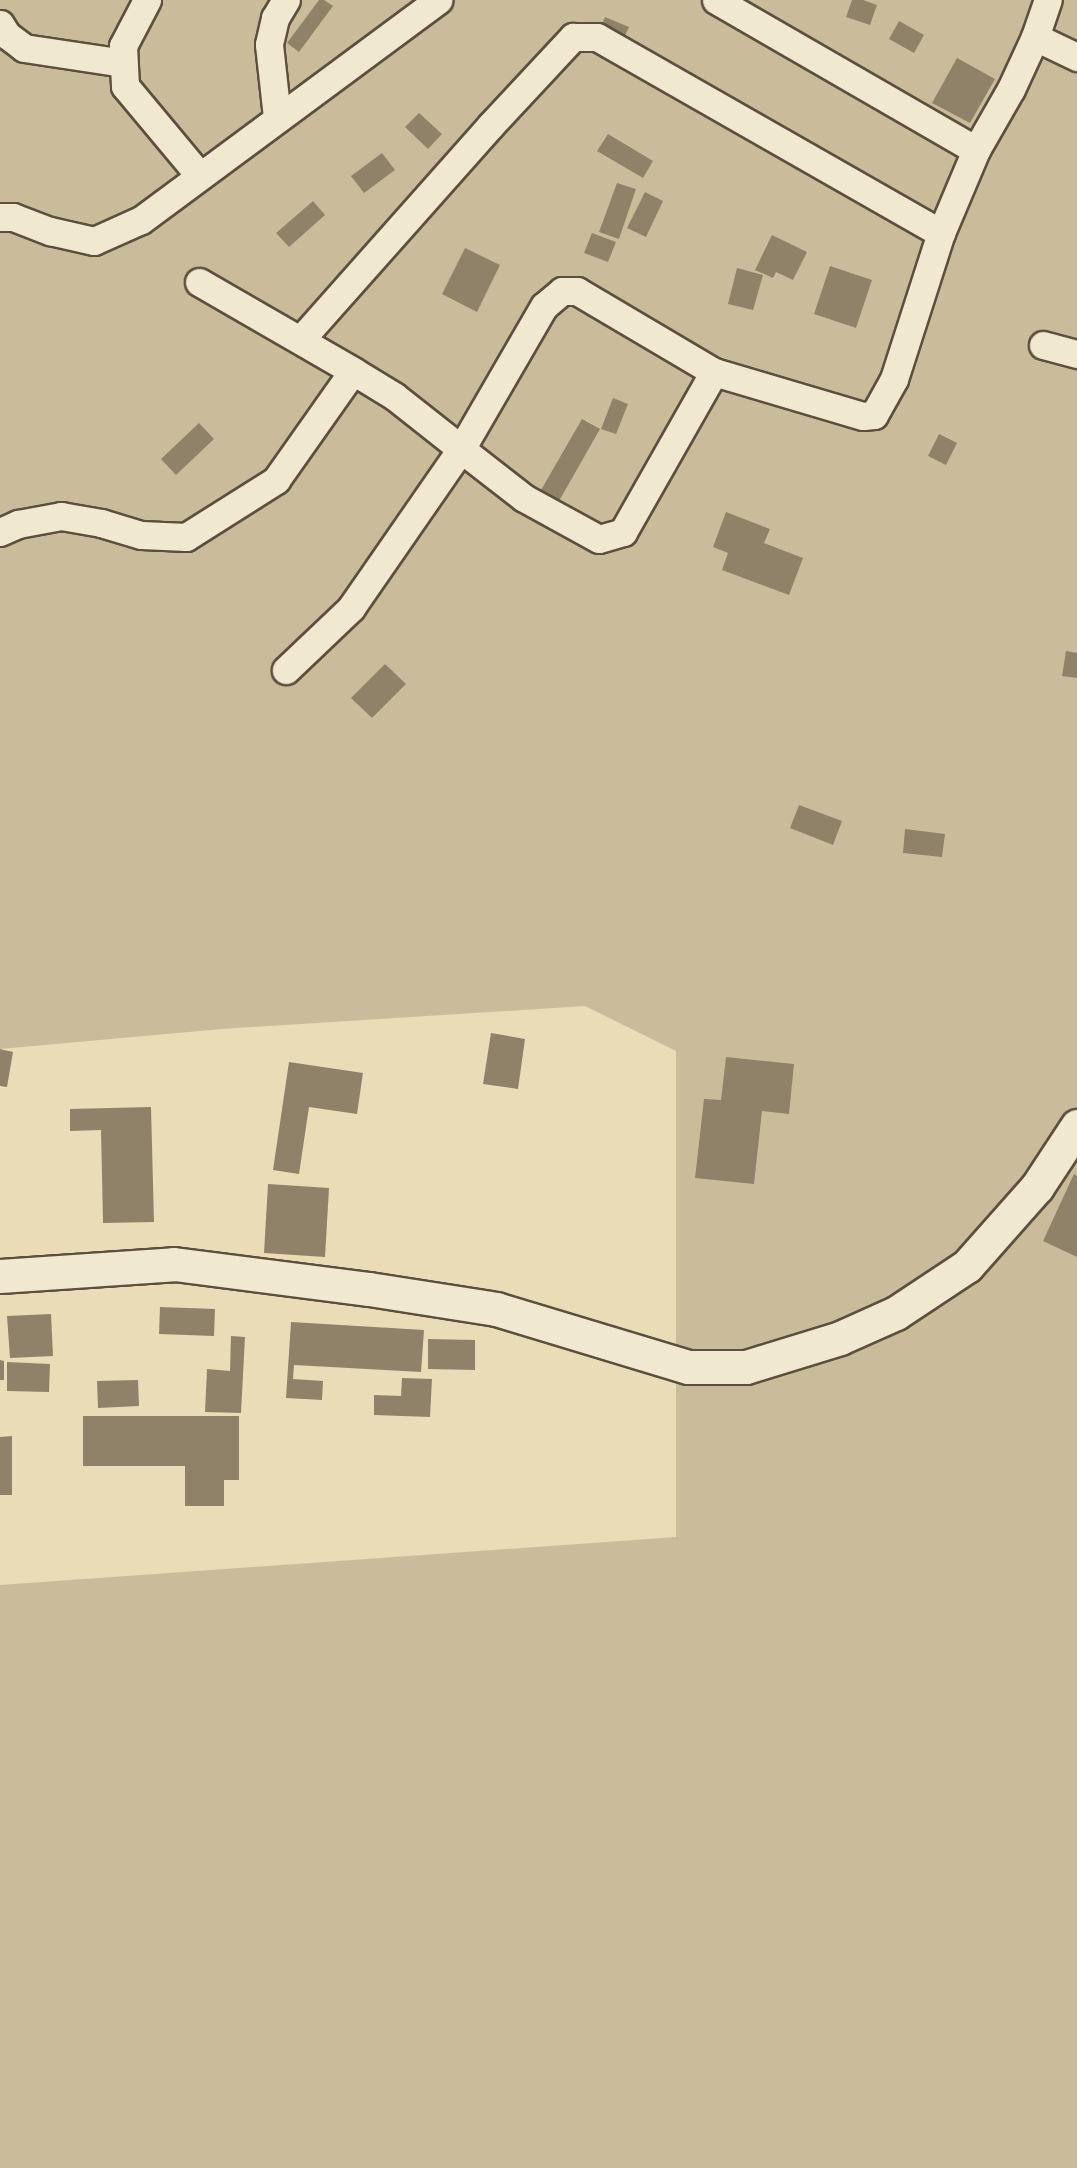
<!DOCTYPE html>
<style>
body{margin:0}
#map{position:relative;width:1077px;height:2168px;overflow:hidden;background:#eadcb7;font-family:"Sorts Mill Goudy",serif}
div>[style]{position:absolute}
.green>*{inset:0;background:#cabc9b}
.building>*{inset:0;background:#908269}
.roads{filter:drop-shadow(2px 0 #5d4f3d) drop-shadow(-2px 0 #5d4f3d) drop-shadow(0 2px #5d4f3d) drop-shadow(0 -2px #5d4f3d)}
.minor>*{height:27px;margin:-13.5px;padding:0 13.5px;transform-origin:13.5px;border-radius:13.5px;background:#f1e8d0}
.secondary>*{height:33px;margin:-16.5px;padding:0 16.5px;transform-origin:16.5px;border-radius:16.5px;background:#f1e8d0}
span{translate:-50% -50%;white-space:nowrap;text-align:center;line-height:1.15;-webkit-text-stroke:4.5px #f1e8d0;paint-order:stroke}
</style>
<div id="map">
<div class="green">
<div style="clip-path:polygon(0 0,1077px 0,1077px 2168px,0 2168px,0 1585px,676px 1537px,676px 1051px,585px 1006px,222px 1029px,0 1049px)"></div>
</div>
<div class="building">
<div style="clip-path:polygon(319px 0,324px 0,333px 6px,299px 52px,287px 43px)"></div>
<div style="clip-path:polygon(852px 0,863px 0,877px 5px,870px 25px,846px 17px)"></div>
<div style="clip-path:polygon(605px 17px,629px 27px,621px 45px,597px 35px)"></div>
<div style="clip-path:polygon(899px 21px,924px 35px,914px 53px,889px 39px)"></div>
<div style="clip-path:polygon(957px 58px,995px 79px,970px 123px,932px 103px)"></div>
<div style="clip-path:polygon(419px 113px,442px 134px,428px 149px,405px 127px)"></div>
<div style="clip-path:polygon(608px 134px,653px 161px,643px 178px,597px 151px)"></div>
<div style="clip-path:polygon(382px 153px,395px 170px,364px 193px,351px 176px)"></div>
<div style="clip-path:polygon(617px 183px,636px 189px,619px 239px,599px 232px)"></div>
<div style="clip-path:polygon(645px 192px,663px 201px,646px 237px,627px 228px)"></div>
<div style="clip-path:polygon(313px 201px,325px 215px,289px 247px,276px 233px)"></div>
<div style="clip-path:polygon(592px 233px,616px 242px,608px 262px,584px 253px)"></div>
<div style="clip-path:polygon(772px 235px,807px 252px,793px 280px,776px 272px,773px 278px,755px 270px)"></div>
<div style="clip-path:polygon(465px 248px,500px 265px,477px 312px,442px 294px)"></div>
<div style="clip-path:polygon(830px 266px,872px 280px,856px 328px,814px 314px)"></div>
<div style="clip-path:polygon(737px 268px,763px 275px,753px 310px,728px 304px)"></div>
<div style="clip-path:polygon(613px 398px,628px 404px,616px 434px,601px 429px)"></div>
<div style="clip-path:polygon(582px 419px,600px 429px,559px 501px,541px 490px)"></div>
<div style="clip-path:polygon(199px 423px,214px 439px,176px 475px,161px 459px)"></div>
<div style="clip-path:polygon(939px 434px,957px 443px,946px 465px,928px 456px)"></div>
<div style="clip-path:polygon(726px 512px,770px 529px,764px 543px,803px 558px,789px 595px,722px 570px,728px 553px,713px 547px)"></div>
<div style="clip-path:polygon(1066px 651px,1077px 653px,1077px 678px,1062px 676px)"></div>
<div style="clip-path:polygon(385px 664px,406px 684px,372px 718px,351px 698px)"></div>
<div style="clip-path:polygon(799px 805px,842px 821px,833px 845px,790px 828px)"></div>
<div style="clip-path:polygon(905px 829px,945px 834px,942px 857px,903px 853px)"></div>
<div style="clip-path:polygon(491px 1033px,525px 1039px,518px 1089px,483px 1084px)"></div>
<div style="clip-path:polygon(0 1049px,13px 1052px,7px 1087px,0 1086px)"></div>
<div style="clip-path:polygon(726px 1057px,794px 1064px,789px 1114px,762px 1111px,754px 1184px,695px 1178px,704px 1099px,721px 1100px)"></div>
<div style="clip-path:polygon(289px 1062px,363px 1073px,357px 1114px,309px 1107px,299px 1174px,273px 1170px)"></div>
<div style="clip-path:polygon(151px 1107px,154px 1222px,103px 1223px,101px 1130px,70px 1131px,70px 1109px)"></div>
<div style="clip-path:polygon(1074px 1174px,1077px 1176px,1077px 1257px,1043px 1241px)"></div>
<div style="clip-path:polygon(268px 1184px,329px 1188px,325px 1257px,264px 1253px)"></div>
<div style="clip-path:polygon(160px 1307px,215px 1309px,214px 1336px,159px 1334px)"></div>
<div style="clip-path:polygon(51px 1314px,53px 1356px,10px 1358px,7px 1316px)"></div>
<div style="clip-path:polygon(291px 1322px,424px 1330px,421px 1372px,294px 1365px,293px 1379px,323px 1381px,322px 1400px,286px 1398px)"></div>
<div style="clip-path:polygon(231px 1336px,245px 1337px,241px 1413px,205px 1412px,207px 1369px,230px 1371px)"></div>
<div style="clip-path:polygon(428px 1339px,475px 1340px,475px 1370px,428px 1369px)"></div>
<div style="clip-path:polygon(0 1360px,4px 1361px,4px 1380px,0 1380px)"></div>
<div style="clip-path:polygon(7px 1362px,50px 1364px,49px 1392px,7px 1391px)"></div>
<div style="clip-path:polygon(402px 1378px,432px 1379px,430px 1417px,374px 1415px,374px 1395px,401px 1396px)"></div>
<div style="clip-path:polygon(138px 1380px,139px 1406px,98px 1408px,97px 1381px)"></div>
<div style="clip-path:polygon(83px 1416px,239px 1416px,239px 1480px,224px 1480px,224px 1506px,185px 1506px,185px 1466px,83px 1466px)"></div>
<div style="clip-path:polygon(12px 1436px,12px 1495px,0 1495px,0 1437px)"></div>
</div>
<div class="roads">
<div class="minor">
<div style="left:147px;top:0;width:52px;rotate:117.6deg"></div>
<div style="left:123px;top:46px;width:40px;rotate:87.1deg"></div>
<div style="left:125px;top:86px;width:117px;rotate:50.2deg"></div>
<div style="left:716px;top:0;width:300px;rotate:30deg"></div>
<div style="left:0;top:24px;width:13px;rotate:58deg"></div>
<div style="left:7px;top:35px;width:21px;rotate:37deg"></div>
<div style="left:24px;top:48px;width:100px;rotate:8.6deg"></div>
<div style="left:1035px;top:37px;width:47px;rotate:25.5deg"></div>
<div style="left:277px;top:117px;width:73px;rotate:-96.3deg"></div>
<div style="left:269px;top:44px;width:27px;rotate:-77deg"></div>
<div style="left:275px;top:18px;width:21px;rotate:-59deg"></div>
<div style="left:0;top:217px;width:13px"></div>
<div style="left:13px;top:217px;width:40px;rotate:21deg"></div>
<div style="left:50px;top:231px;width:45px;rotate:12.8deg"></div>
<div style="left:94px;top:241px;width:51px;rotate:-24.1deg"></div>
<div style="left:141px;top:220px;width:370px;rotate:-36.5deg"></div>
<div style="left:199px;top:282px;width:178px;rotate:30deg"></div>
<div style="left:301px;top:339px;width:285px;rotate:-48.4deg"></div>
<div style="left:490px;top:126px;width:122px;rotate:-47deg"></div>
<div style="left:573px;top:37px;width:24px"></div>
<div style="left:597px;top:37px;width:396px;rotate:29.7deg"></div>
<div style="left:1043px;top:345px;width:35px;rotate:15deg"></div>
<div style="left:714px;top:372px;width:155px;rotate:16.5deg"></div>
<div style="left:863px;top:416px;width:11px;rotate:-5deg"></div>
<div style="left:874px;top:415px;width:41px;rotate:-60.9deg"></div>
<div style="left:894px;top:379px;width:153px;rotate:-72.2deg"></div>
<div style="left:941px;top:233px;width:90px;rotate:-67.1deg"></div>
<div style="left:976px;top:150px;width:70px;rotate:-60.2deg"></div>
<div style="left:1011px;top:89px;width:57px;rotate:-65.2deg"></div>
<div style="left:1035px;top:37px;width:39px;rotate:-71deg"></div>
<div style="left:0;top:532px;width:20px;rotate:-24deg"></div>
<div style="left:18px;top:524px;width:44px;rotate:-10.5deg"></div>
<div style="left:61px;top:516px;width:41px;rotate:9.9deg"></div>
<div style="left:101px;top:523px;width:42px;rotate:16.7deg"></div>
<div style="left:141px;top:535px;width:45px;rotate:2.5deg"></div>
<div style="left:186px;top:537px;width:107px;rotate:-32.3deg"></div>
<div style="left:276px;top:480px;width:133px;rotate:-54.8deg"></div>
<div style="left:353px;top:371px;width:48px;rotate:31.4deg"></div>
<div style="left:394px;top:396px;width:85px;rotate:38.3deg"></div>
<div style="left:461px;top:449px;width:80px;rotate:37.9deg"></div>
<div style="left:524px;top:498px;width:85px;rotate:28.7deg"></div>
<div style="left:599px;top:539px;width:25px;rotate:-16deg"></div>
<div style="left:623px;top:532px;width:184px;rotate:-60.4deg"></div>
<div style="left:714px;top:372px;width:159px;rotate:-149.4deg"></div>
<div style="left:577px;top:291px;width:15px;rotate:180deg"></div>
<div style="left:562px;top:291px;width:23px;rotate:140deg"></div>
<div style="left:544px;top:306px;width:165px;rotate:120.1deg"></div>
<div style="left:461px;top:449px;width:193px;rotate:124.7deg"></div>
<div style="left:351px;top:608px;width:90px;rotate:136.4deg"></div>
</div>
<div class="secondary">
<div style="left:0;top:1276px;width:174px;rotate:-3.9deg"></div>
<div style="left:174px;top:1264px;width:197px;rotate:7.3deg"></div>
<div style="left:369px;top:1289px;width:129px;rotate:8.9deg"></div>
<div style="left:496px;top:1309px;width:201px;rotate:16.8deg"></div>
<div style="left:688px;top:1367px;width:58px"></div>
<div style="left:746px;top:1367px;width:98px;rotate:-17.1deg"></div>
<div style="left:840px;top:1338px;width:61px;rotate:-24.1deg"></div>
<div style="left:896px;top:1313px;width:85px;rotate:-33.5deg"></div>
<div style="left:967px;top:1266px;width:106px;rotate:-48.5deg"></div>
<div style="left:1037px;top:1187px;width:73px;rotate:-56.7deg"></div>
</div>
</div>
</div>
